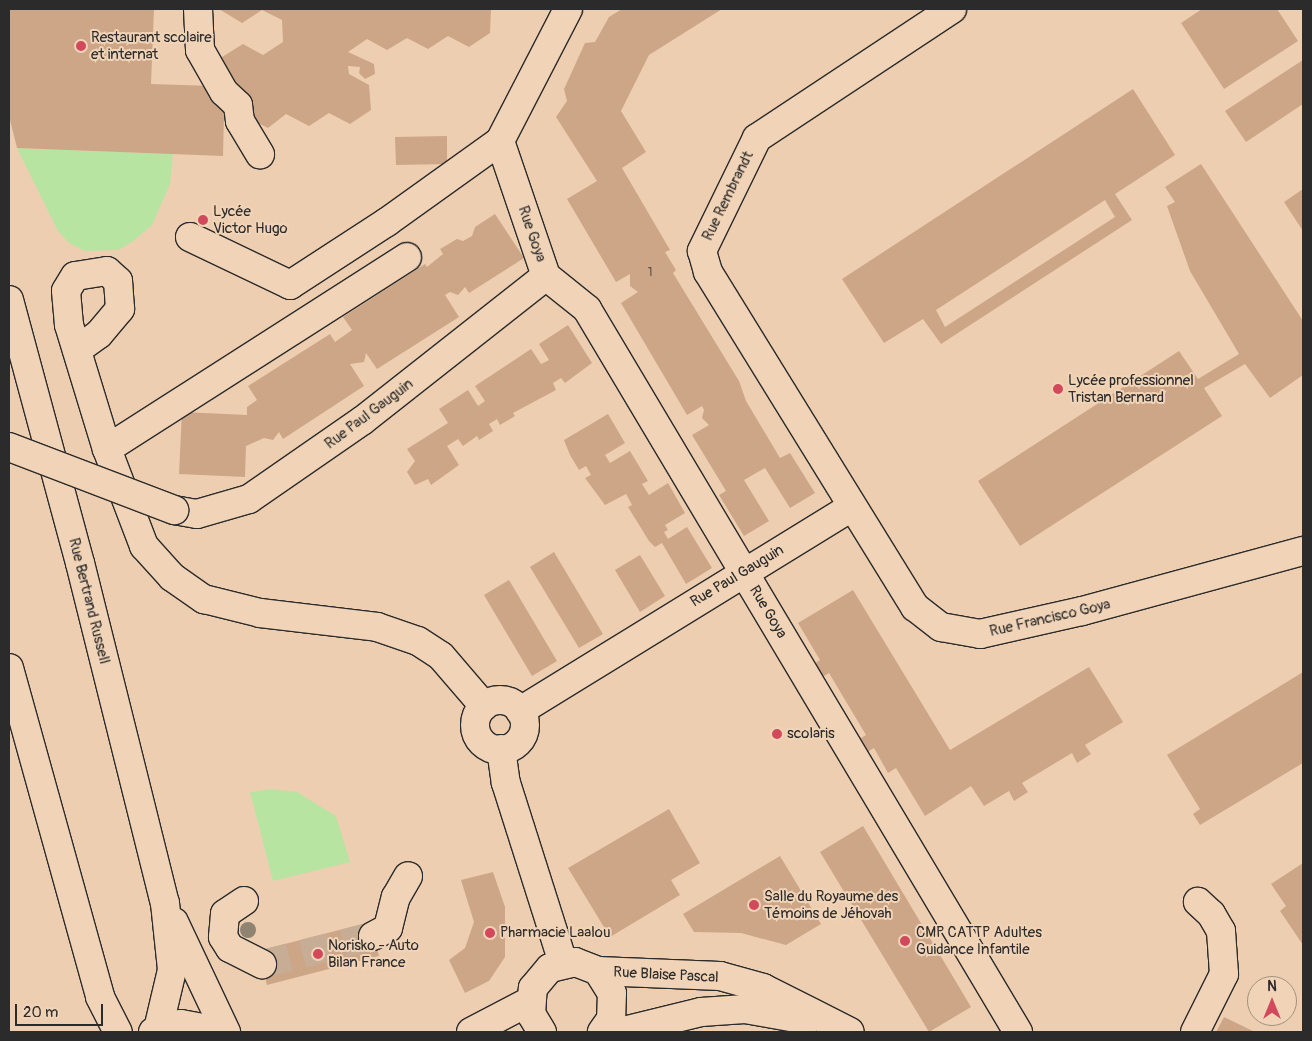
<!DOCTYPE html>
<meta charset="utf-8">
<style>
body{margin:0}
#map{position:relative;width:1312px;height:1041px;overflow:hidden;background:#eeceb0;font-family:Pangolin,sans-serif}
div>[style]{position:absolute}
.green>*{inset:0;background:#b8e4a2}
.building>*{inset:0;background:#cda687}
.minor-tunnel>*{height:28px;margin-top:-14px;transform-origin:0;background:repeating-linear-gradient(90deg,#c7ad95 0 28px,transparent 0 42px)}
.roads{filter:drop-shadow(1px 0 #2b2b2b) drop-shadow(-1px 0 #2b2b2b) drop-shadow(0 1px #2b2b2b) drop-shadow(0 -1px #2b2b2b)}
.minor>*{height:28px;margin:-14px;padding:0 14px;transform-origin:14px;border-radius:14px;background:#f1d4b7}
.minor>.ring{margin:-14px;padding:0;box-sizing:content-box;background:none;border:28px solid #f1d4b7;border-radius:50%}
.bridges{filter:drop-shadow(1px 0 #2b2b2b) drop-shadow(-1px 0 #2b2b2b) drop-shadow(0 1px #2b2b2b) drop-shadow(0 -1px #2b2b2b)}
.minor-bridge>*{height:28px;margin:-14px;padding:0 14px;transform-origin:14px;border-radius:14px;background:#f1d4b7}
.trees>*{width:16px;height:16px;margin:-8px;border-radius:50%;background:#8e8471}
.dots>*{width:14px;height:14px;translate:-50% -50%;box-sizing:border-box;border:2px solid #f1d4b7;border-radius:50%}
span{translate:-50% -50%;white-space:nowrap;text-align:center;line-height:1.15;-webkit-text-stroke:4px #f1d4b7;paint-order:stroke}
.number-label{font-size:12px;color:#544a42}
.number-label span{-webkit-text-stroke-width:0}
.poi-label{font-size:15px;color:#2b2b2b}
.left{translate:0 -50%;text-align:left}
.street-label{font-size:15px;color:#2b2b2b}
.frame{position:absolute;inset:0;border:10px solid #2b2b2b;pointer-events:none}
.north{position:absolute;left:1247px;top:976px;width:50px;height:50px;box-sizing:border-box;background:#f1d4b7;border:1px solid #a2907f;border-radius:50%;rotate:0deg;font-size:14px;font-weight:700;line-height:20px;text-align:center;color:#2b2b2b}
.north::after{content:'';display:block;margin:auto;width:18px;height:22px;background:#d1495b;clip-path:polygon(50% 0,100% 100%,50% 72%,0 100%)}
.scale{position:absolute;left:15px;top:1004px;width:88px;height:22px;box-sizing:border-box;border:2px solid #2b2b2b;border-top:0;padding-left:6px;font-size:15px;line-height:18px;white-space:nowrap;color:#2b2b2b;-webkit-text-stroke:4px #f1d4b7;paint-order:stroke}
</style>
<div id="map">
<div class="green">
<div style="clip-path:polygon(17px 148px,173px 154px,170px 184px,152px 225px,132px 242px,118px 250px,85px 251px,69px 243px,58px 231px)"></div>
<div style="clip-path:polygon(271px 789px,297px 792px,336px 816px,350px 862px,273px 881px,250px 792px)"></div>
</div>
<div class="building">
<div style="clip-path:polygon(9px 9px,154px 9px,151px 84px,213px 86px,228px 114px,224px 114px,223px 156px,17px 148px,9px 116px)"></div>
<div style="clip-path:polygon(219px 9px,491px 9px,490px 33px,469px 47px,448px 36px,428px 49px,407px 38px,387px 50px,367px 39px,348px 52px,374px 64px,375px 74px,365px 79px,359px 73px,360px 67px,348px 66px,349px 74px,369px 85px,371px 110px,350px 124px,329px 113px,309px 126px,286px 114px,268px 128px,246px 117px,224px 83px,222px 57px,243px 44px,263px 55px,283px 42px,282px 20px,262px 10px,242px 23px)"></div>
<div style="clip-path:polygon(622px 9px,722px 9px,649px 55px,621px 111px,646px 152px,622px 168px,670px 250px,665px 252px,676px 270px,673px 273px,739px 381px,746px 401px,780px 458px,790px 453px,815px 493px,790px 508px,765px 468px,744px 480px,769px 521px,744px 536px,719px 495px,726px 491px,692px 435px,709px 425px,702px 418px,704px 410px,702px 406px,687px 415px,621px 303px,638px 292px,630px 286px,630px 274px,616px 282px,567px 199px,597px 181px,556px 117px,567px 101px,564px 89px,585px 43px,595px 42px,609px 17px)"></div>
<div style="clip-path:polygon(1202px 9px,1277px 9px,1298px 41px,1224px 89px,1181px 23px)"></div>
<div style="clip-path:polygon(1303px 60px,1303px 104px,1246px 142px,1225px 111px)"></div>
<div style="clip-path:polygon(evenodd,1133px 89px,1175px 155px,1115px 194px,1132px 220px,941px 344px,923px 319px,884px 343px,842px 279px,1133px 89px,1105px 200px,1115px 217px,945px 327px,936px 310px,1105px 200px)"></div>
<div style="clip-path:polygon(447px 136px,447px 164px,396px 165px,395px 137px)"></div>
<div style="clip-path:polygon(1201px 164px,1303px 321px,1303px 375px,1270px 398px,1245px 364px,1204px 388px,1222px 416px,1020px 546px,978px 481px,1179px 351px,1198px 379px,1239px 354px,1190px 271px,1167px 206px,1175px 202px,1165px 187px)"></div>
<div style="clip-path:polygon(1303px 189px,1303px 231px,1284px 202px)"></div>
<div style="clip-path:polygon(495px 214px,524px 258px,469px 293px,465px 287px,458px 295px,450px 292px,445px 295px,459px 317px,377px 369px,366px 353px,364px 362px,350px 364px,364px 386px,283px 439px,279px 432px,273px 440px,264px 438px,246px 446px,245px 477px,179px 474px,182px 412px,247px 415px,247px 407px,257px 400px,248px 386px,330px 334px,335px 342px,352px 330px,343px 317px,425px 264px,427px 267px,443px 254px,440px 249px,457px 239px,463px 241px,472px 236px,475px 227px)"></div>
<div style="clip-path:polygon(568px 325px,592px 363px,565px 383px,561px 378px,553px 383px,556px 390px,513px 413px,515px 416px,500px 425px,497px 419px,489px 424px,493px 431px,479px 440px,477px 436px,463px 446px,458px 439px,447px 446px,459px 465px,431px 485px,428px 479px,415px 485px,407px 472px,415px 461px,407px 449px,448px 423px,439px 409px,468px 390px,478px 406px,485px 401px,475px 386px,531px 349px,541px 364px,549px 360px,539px 344px)"></div>
<div style="clip-path:polygon(608px 414px,625px 443px,605px 455px,610px 463px,630px 451px,648px 481px,642px 484px,649px 495px,668px 483px,685px 513px,665px 525px,668px 530px,664px 532px,668px 539px,687px 527px,712px 568px,686px 584px,662px 543px,655px 547px,649px 541px,628px 507px,632px 505px,626px 494px,605px 505px,585px 478px,591px 475px,586px 466px,579px 470px,570px 455px,564px 440px)"></div>
<div style="clip-path:polygon(554px 552px,603px 634px,579px 648px,530px 567px)"></div>
<div style="clip-path:polygon(640px 555px,665px 596px,640px 612px,615px 570px)"></div>
<div style="clip-path:polygon(509px 580px,557px 661px,532px 676px,484px 595px)"></div>
<div style="clip-path:polygon(853px 590px,950px 750px,1089px 667px,1123px 722px,1085px 745px,1091px 754px,1077px 763px,1072px 753px,1022px 783px,1028px 792px,1014px 801px,1009px 791px,984px 806px,971px 786px,925px 816px,896px 768px,888px 773px,874px 748px,864px 754px,856px 741px,866px 735px,829px 673px,819px 679px,811px 666px,820px 660px,798px 623px)"></div>
<div style="clip-path:polygon(1303px 672px,1303px 763px,1200px 825px,1193px 814px,1200px 809px,1167px 755px)"></div>
<div style="clip-path:polygon(669px 809px,700px 863px,671px 880px,680px 895px,610px 937px,568px 868px)"></div>
<div style="clip-path:polygon(863px 826px,971px 1007px,929px 1032px,820px 852px)"></div>
<div style="clip-path:polygon(780px 856px,821px 924px,786px 945px,741px 933px,694px 932px,683px 914px)"></div>
<div style="clip-path:polygon(1303px 863px,1303px 945px,1280px 911px,1286px 906px,1271px 884px)"></div>
<div style="clip-path:polygon(493px 872px,505px 907px,505px 957px,489px 981px,465px 993px,449px 960px,465px 948px,474px 922px,461px 880px)"></div>
<div style="clip-path:polygon(370px 922px,379px 956px,267px 985px,258px 951px)"></div>
<div style="clip-path:polygon(1224px 1017px,1255px 1032px,1216px 1032px)"></div>
</div>
<div class="minor-tunnel">
<div style="left:262px;top:964px;width:114px;rotate:-14.2deg"></div>
</div>
<div class="roads">
<div class="minor">
<div style="left:198px;top:9px;width:41px;rotate:87.2deg"></div>
<div style="left:200px;top:50px;width:48px;rotate:60.3deg"></div>
<div style="left:224px;top:92px;width:19px;rotate:43deg"></div>
<div style="left:238px;top:105px;width:16px;rotate:83deg"></div>
<div style="left:240px;top:121px;width:39px;rotate:59deg"></div>
<div style="left:952px;top:9px;width:234px;rotate:146.5deg"></div>
<div style="left:757px;top:138px;width:126px;rotate:116deg"></div>
<div style="left:702px;top:251px;width:22px;rotate:74deg"></div>
<div style="left:708px;top:272px;width:394px;rotate:58.3deg"></div>
<div style="left:915px;top:607px;width:33px;rotate:38deg"></div>
<div style="left:941px;top:627px;width:40px;rotate:10deg"></div>
<div style="left:980px;top:634px;width:105px;rotate:-12.7deg"></div>
<div style="left:1082px;top:611px;width:229px;rotate:-15.2deg"></div>
<div style="left:500px;top:141px;width:143px;rotate:71.2deg"></div>
<div style="left:546px;top:276px;width:53px;rotate:38.8deg"></div>
<div style="left:587px;top:309px;width:842px;rotate:59.2deg"></div>
<div style="left:190px;top:237px;width:111px;rotate:25.6deg"></div>
<div style="left:290px;top:285px;width:116px;rotate:-33deg"></div>
<div style="left:387px;top:222px;width:139px;rotate:-35.6deg"></div>
<div style="left:500px;top:141px;width:148px;rotate:-62.7deg"></div>
<div style="left:9px;top:300px;width:272px;rotate:74.9deg"></div>
<div style="left:80px;top:563px;width:350px;rotate:76deg"></div>
<div style="left:165px;top:903px;width:67px;rotate:84deg"></div>
<div style="left:172px;top:970px;width:61px;rotate:103.3deg"></div>
<div style="left:77px;top:350px;width:27px;rotate:-36deg"></div>
<div style="left:99px;top:334px;width:33px;rotate:-50deg"></div>
<div style="left:120px;top:309px;width:28px;rotate:-94deg"></div>
<div style="left:118px;top:281px;width:15px;rotate:-138deg"></div>
<div style="left:107px;top:271px;width:32px;rotate:171deg"></div>
<div style="left:75px;top:276px;width:17px;rotate:121deg"></div>
<div style="left:66px;top:291px;width:34px;rotate:85deg"></div>
<div style="left:69px;top:325px;width:130px;rotate:73deg"></div>
<div style="left:107px;top:449px;width:104px;rotate:69.1deg"></div>
<div style="left:144px;top:546px;width:42px;rotate:47.9deg"></div>
<div style="left:172px;top:577px;width:39px;rotate:35deg"></div>
<div style="left:204px;top:599px;width:58px;rotate:14deg"></div>
<div style="left:260px;top:613px;width:118px;rotate:6.8deg"></div>
<div style="left:377px;top:627px;width:43px;rotate:18.9deg"></div>
<div style="left:418px;top:641px;width:27px;rotate:33deg"></div>
<div style="left:441px;top:656px;width:66px;rotate:49.3deg"></div>
<div style="left:107px;top:449px;width:356px;rotate:-32.6deg"></div>
<div style="left:174px;top:510px;width:23px;rotate:10deg"></div>
<div style="left:197px;top:514px;width:54px;rotate:-16.1deg"></div>
<div style="left:249px;top:499px;width:139px;rotate:-34.7deg"></div>
<div style="left:363px;top:420px;width:233px;rotate:-38.2deg"></div>
<div style="left:9px;top:668px;width:341px;rotate:74.5deg"></div>
<div style="left:100px;top:997px;width:39px;rotate:63deg"></div>
<div class="ring" style="left:475px;top:700px;width:22px;height:22px"></div>
<div style="left:520px;top:711px;width:390px;rotate:-31.6deg"></div>
<div style="left:501px;top:749px;width:34px;rotate:82deg"></div>
<div style="left:506px;top:783px;width:189px;rotate:72.4deg"></div>
<div style="left:244px;top:901px;width:23px;rotate:146deg"></div>
<div style="left:225px;top:914px;width:23px;rotate:95deg"></div>
<div style="left:223px;top:937px;width:13px;rotate:58deg"></div>
<div style="left:230px;top:948px;width:36px;rotate:27deg"></div>
<div style="left:174px;top:922px;width:122px;rotate:64.7deg"></div>
<div style="left:373px;top:936px;width:17px;rotate:-28deg"></div>
<div style="left:388px;top:928px;width:32px;rotate:-76deg"></div>
<div style="left:396px;top:897px;width:24px;rotate:-60deg"></div>
<div style="left:598px;top:971px;width:122px;rotate:2.3deg"></div>
<div style="left:720px;top:976px;width:45px;rotate:15.6deg"></div>
<div style="left:763px;top:988px;width:97px;rotate:26.8deg"></div>
<div style="left:153px;top:1032px;width:29px;rotate:-16deg"></div>
<div style="left:181px;top:1024px;width:44px;rotate:10.5deg"></div>
<div style="left:471px;top:1032px;width:67px;rotate:-27.7deg"></div>
<div style="left:542px;top:1032px;width:21px;rotate:-121deg"></div>
<div style="left:531px;top:1014px;width:26px;rotate:-86deg"></div>
<div style="left:533px;top:988px;width:26px;rotate:-50deg"></div>
<div style="left:550px;top:968px;width:26px;rotate:-13deg"></div>
<div style="left:575px;top:962px;width:25px;rotate:21deg"></div>
<div style="left:598px;top:971px;width:26px;rotate:58deg"></div>
<div style="left:612px;top:993px;width:26px;rotate:92deg"></div>
<div style="left:611px;top:1019px;width:16px;rotate:125deg"></div>
<div style="left:619px;top:1032px;width:84px;rotate:-13.7deg"></div>
<div style="left:701px;top:1012px;width:44px;rotate:-3.9deg"></div>
<div style="left:745px;top:1009px;width:63px;rotate:10.1deg"></div>
<div style="left:1195px;top:1032px;width:65px;rotate:-63.4deg"></div>
<div style="left:1224px;top:974px;width:43px;rotate:-94deg"></div>
<div style="left:1221px;top:931px;width:20px;rotate:-120deg"></div>
<div style="left:1211px;top:914px;width:18px;rotate:-137deg"></div>
</div>
</div>
<div class="bridges">
<div class="minor-bridge">
<div style="left:9px;top:447px;width:177px;rotate:20.9deg"></div>
</div>
</div>
<div class="trees">
<div style="left:248px;top:930px"></div>
</div>
<div class="dots">
<div style="left:81px;top:46px;background:#d1495b"></div>
<div style="left:203px;top:220px;background:#d1495b"></div>
<div style="left:1058px;top:389px;background:#d1495b"></div>
<div style="left:777px;top:734px;background:#d1495b"></div>
<div style="left:754px;top:905px;background:#d1495b"></div>
<div style="left:490px;top:933px;background:#d1495b"></div>
<div style="left:905px;top:941px;background:#d1495b"></div>
<div style="left:318px;top:954px;background:#d1495b"></div>
</div>
<div class="number-label">
<span style="left:650px;top:273px">1</span>
</div>
<div class="poi-label">
<span class="left" style="left:91px;top:46px">Restaurant scolaire<br>et internat</span>
<span class="left" style="left:213px;top:220px">Lycée<br>Victor Hugo</span>
<span class="left" style="left:1068px;top:389px">Lycée professionnel<br>Tristan Bernard</span>
<span class="left" style="left:787px;top:734px">scolaris</span>
<span class="left" style="left:764px;top:905px">Salle du Royaume des<br>Témoins de Jéhovah</span>
<span class="left" style="left:916px;top:941px">CMP CATTP Adultes<br>Guidance Infantile</span>
<span class="left" style="left:500px;top:933px">Pharmacie Laalou</span>
<span class="left" style="left:328px;top:954px">Norisko - Auto<br>Bilan France</span>
</div>
<div class="street-label">
<span style="left:728px;top:196px;rotate:-64deg">Rue Rembrandt</span>
<span style="left:532px;top:234px;rotate:71deg">Rue Goya</span>
<span style="left:369px;top:414px;rotate:-37deg">Rue Paul Gauguin</span>
<span style="left:737px;top:576px;rotate:-31deg">Rue Paul Gauguin</span>
<span style="left:89px;top:601px;rotate:76deg">Rue Bertrand Russell</span>
<span style="left:768px;top:612px;rotate:59deg">Rue Goya</span>
<span style="left:1050px;top:618px;rotate:-13deg">Rue Francisco Goya</span>
<span style="left:666px;top:975px;rotate:3deg">Rue Blaise Pascal</span>
</div>
<div class="frame"></div>
<div class="north">N</div>
<div class="scale">20 m</div>
</div>
